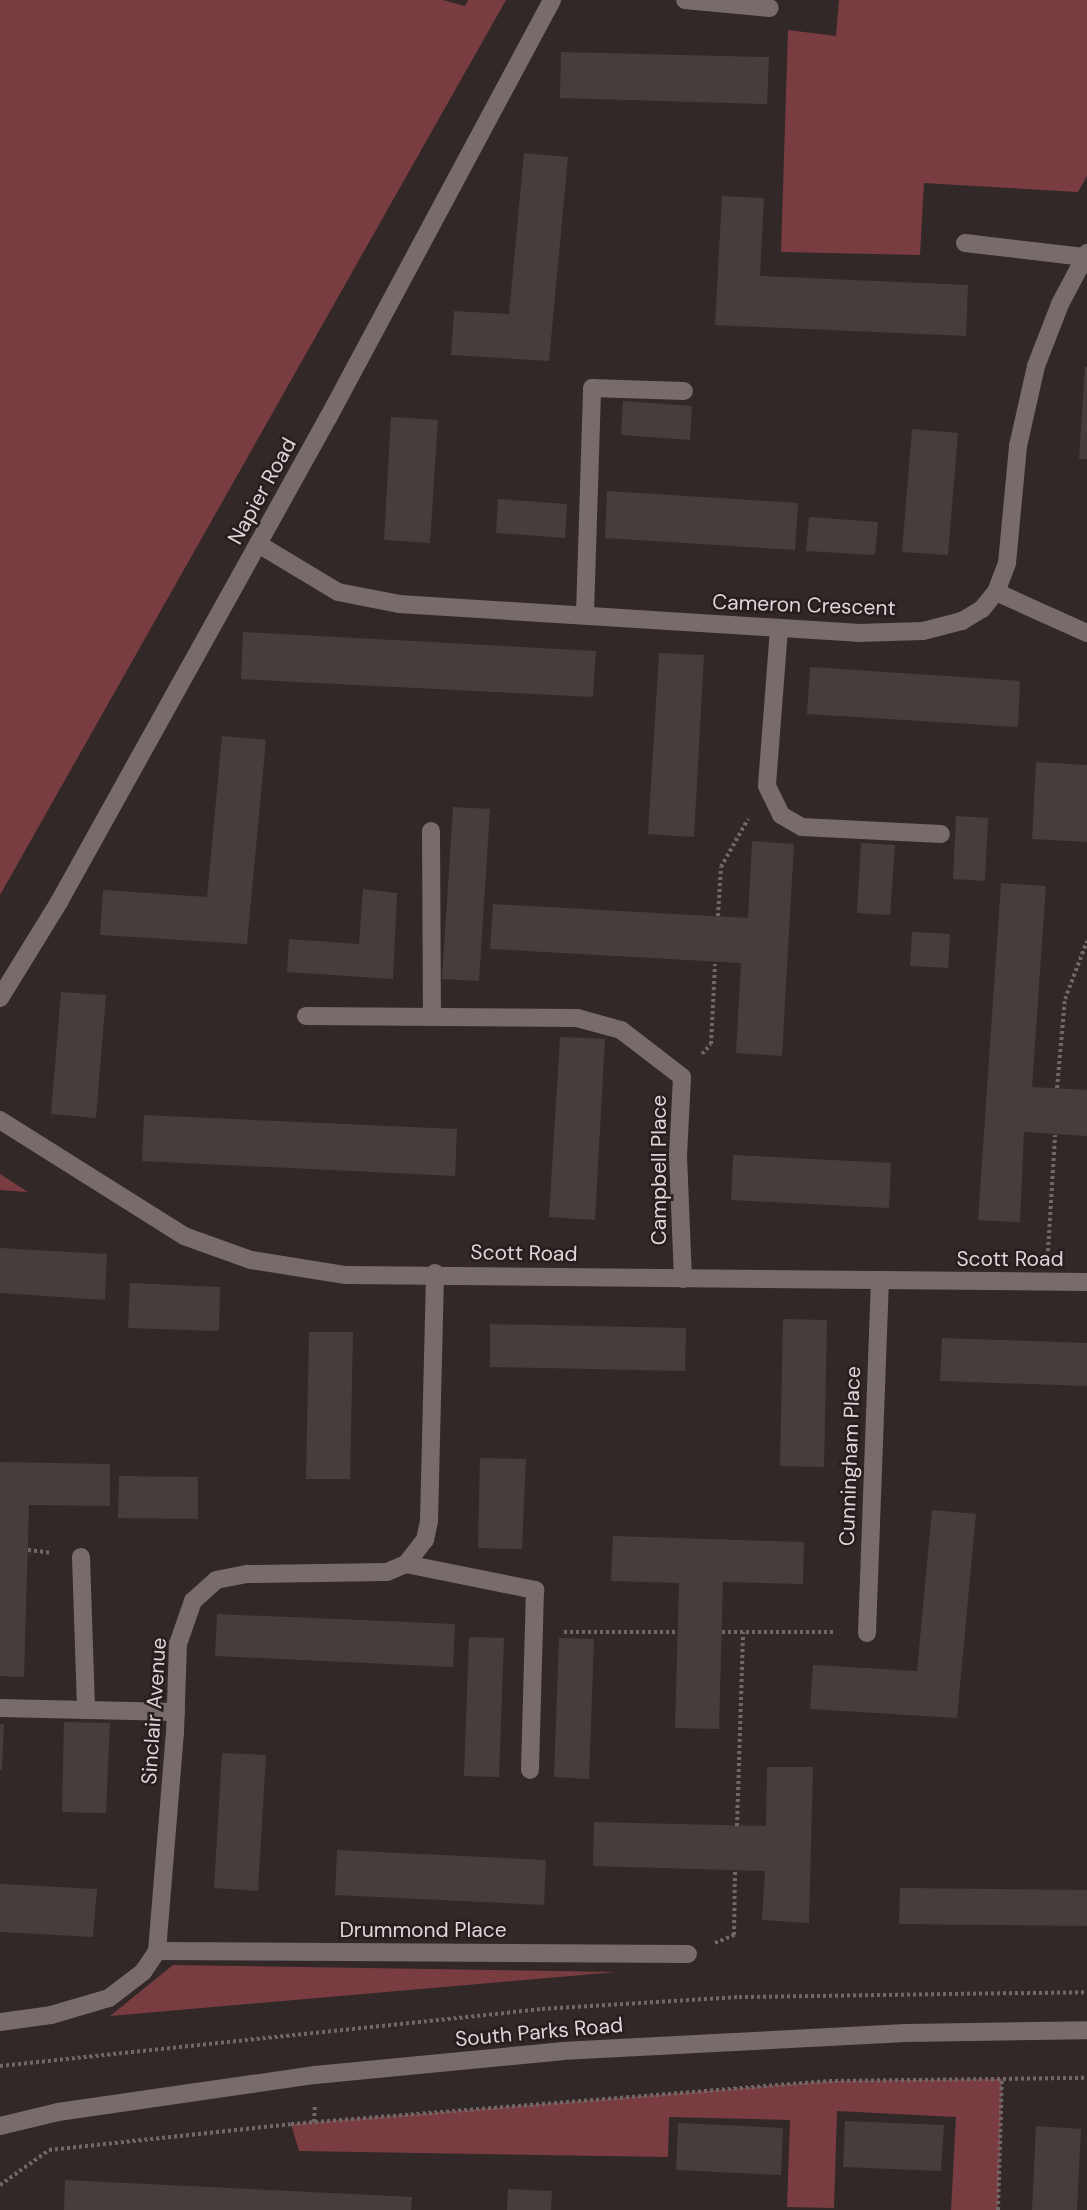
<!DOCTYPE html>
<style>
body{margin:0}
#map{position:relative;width:1087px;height:2210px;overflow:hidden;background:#322828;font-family:"DM Sans",sans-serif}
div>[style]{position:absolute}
.green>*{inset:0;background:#793c41}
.building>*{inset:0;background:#483d3d}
.path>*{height:4px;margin-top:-2px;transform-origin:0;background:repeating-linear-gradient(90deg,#706767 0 3px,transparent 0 6px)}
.minor>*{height:18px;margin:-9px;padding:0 9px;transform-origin:9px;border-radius:9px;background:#776b6b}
span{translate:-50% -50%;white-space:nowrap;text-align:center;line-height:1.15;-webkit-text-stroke:5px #281e1f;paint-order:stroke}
.street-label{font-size:21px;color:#ded7d7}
</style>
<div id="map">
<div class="green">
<div style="clip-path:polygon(0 0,443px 0,465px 6px,468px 0,506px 0,0 895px)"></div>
<div style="clip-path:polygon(839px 0,1087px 0,1087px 176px,1078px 192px,924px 183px,920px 255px,781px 252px,788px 30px,836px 36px)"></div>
<div style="clip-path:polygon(0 1174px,28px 1192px,0 1190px)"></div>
<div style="clip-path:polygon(173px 1965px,616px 1972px,110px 2016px)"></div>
<div style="clip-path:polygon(1002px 2079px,998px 2210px,951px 2210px,956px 2117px,837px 2111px,834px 2208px,787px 2207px,790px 2120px,669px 2117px,668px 2157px,299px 2151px,291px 2124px,829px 2081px)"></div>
</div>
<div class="building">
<div style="clip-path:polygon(561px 52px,769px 57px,767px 104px,560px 98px)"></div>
<div style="clip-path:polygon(524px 153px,568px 157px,549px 361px,451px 355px,454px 311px,509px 314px)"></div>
<div style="clip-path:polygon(722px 196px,764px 198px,760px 276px,968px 285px,966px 336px,715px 325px)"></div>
<div style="clip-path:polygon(1085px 367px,1087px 367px,1087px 459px,1079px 459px)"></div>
<div style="clip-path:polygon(623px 401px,692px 406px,690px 440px,621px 435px)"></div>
<div style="clip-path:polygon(391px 417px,438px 420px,430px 543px,384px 540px)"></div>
<div style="clip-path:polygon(912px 429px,958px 433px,948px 555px,902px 552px)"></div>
<div style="clip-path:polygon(607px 491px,798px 503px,795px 550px,605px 538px)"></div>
<div style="clip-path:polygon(498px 499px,567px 504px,565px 538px,496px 533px)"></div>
<div style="clip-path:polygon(809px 517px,878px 522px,875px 555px,806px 551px)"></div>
<div style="clip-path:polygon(243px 632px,596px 651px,593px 697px,241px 679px)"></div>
<div style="clip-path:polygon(659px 653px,704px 655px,694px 837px,648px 834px)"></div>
<div style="clip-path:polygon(810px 667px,1020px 681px,1018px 727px,807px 714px)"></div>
<div style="clip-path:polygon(222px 736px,266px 740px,247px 944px,100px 935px,103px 890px,207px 897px)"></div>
<div style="clip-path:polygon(1036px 762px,1087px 765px,1087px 842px,1032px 839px)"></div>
<div style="clip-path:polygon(453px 807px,490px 809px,479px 981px,442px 979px)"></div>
<div style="clip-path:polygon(956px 816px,988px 818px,985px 881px,953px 879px)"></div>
<div style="clip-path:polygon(752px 841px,794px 844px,782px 1056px,736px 1053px,741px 963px,490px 949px,493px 904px,748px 918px)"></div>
<div style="clip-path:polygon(861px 843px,895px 845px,890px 915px,857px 913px)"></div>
<div style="clip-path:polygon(1001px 883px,1046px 886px,1032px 1087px,1087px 1090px,1087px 1136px,1024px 1132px,1020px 1222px,978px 1220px)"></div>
<div style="clip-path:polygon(363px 889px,397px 893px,393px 979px,287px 972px,289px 939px,359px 944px)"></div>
<div style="clip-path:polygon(912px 932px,950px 934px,948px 968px,910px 966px)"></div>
<div style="clip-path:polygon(61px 992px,106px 995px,96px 1118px,51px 1114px)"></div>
<div style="clip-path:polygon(560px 1037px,605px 1039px,595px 1220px,549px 1217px)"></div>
<div style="clip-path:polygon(144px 1115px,457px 1129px,455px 1176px,142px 1161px)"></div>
<div style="clip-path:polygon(733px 1155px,891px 1163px,889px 1208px,731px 1200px)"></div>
<div style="clip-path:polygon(0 1248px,107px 1254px,105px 1300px,0 1293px)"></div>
<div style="clip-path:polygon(130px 1283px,220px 1287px,219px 1331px,128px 1328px)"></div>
<div style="clip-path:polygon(783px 1319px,827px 1320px,824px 1467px,780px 1466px)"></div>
<div style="clip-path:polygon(490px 1324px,686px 1328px,685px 1371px,490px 1367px)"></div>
<div style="clip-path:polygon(309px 1332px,353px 1332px,350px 1479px,306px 1479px)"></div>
<div style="clip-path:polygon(942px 1338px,1087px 1343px,1087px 1386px,940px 1381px)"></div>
<div style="clip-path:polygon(480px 1458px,526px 1459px,522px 1549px,478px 1548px)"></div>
<div style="clip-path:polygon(0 1462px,110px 1464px,110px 1506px,29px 1505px,24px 1677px,0 1676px)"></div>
<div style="clip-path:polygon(119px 1476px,198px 1477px,198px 1519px,118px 1518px)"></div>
<div style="clip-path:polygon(932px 1510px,976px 1514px,957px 1718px,810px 1709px,813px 1665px,917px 1671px)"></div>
<div style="clip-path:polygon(613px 1536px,804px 1542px,803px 1584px,723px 1582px,719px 1729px,675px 1728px,679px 1583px,611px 1581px)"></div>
<div style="clip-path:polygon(217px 1614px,455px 1624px,453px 1667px,215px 1656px)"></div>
<div style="clip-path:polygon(469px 1637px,504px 1638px,499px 1777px,464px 1776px)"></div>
<div style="clip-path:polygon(559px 1638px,594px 1639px,589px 1779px,554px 1777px)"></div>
<div style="clip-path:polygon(64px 1722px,110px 1723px,106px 1813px,62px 1812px)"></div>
<div style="clip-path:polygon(0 1724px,4px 1724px,2px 1770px,0 1770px)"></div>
<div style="clip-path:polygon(222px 1753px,266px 1755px,258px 1891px,214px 1888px)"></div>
<div style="clip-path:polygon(767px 1767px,813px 1767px,809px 1923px,762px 1920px,765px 1871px,593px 1866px,594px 1822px,766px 1826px)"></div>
<div style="clip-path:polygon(337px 1850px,546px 1860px,544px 1905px,335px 1895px)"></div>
<div style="clip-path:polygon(0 1884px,97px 1889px,93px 1937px,0 1932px)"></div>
<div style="clip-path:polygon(900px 1888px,1087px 1890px,1087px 1926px,899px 1924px)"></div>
<div style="clip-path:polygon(845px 2121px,944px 2125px,941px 2171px,843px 2167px)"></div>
<div style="clip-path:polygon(678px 2123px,783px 2128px,781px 2175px,676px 2170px)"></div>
<div style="clip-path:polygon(1036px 2126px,1081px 2129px,1077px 2210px,1032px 2210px)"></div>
<div style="clip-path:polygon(65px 2180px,412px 2197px,411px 2210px,64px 2210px)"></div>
<div style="clip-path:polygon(508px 2189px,552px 2191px,551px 2210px,507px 2210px)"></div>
</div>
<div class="path">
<div style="left:718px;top:916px;width:49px;rotate:-86.5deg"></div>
<div style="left:721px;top:867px;width:55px;rotate:-60.6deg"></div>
<div style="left:702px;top:1054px;width:13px;rotate:-48deg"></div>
<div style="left:711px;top:1044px;width:80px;rotate:-87.1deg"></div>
<div style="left:1057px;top:1088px;width:89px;rotate:-84.9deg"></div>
<div style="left:1065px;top:999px;width:62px;rotate:-69.2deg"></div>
<div style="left:1048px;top:1251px;width:116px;rotate:-86.5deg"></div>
<div style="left:28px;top:1550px;width:23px;rotate:7deg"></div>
<div style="left:564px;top:1632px;width:114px"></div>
<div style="left:722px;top:1632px;width:113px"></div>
<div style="left:737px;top:1826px;width:194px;rotate:-88.2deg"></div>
<div style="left:715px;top:1943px;width:21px;rotate:-23deg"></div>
<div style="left:734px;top:1935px;width:65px;rotate:-89.1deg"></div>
<div style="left:0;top:2066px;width:545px;rotate:-6deg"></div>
<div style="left:542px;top:2009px;width:197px;rotate:-3.5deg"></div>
<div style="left:739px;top:1997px;width:348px;rotate:-0.8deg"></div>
<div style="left:314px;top:2122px;width:17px;rotate:-87deg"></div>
<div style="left:0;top:2185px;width:60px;rotate:-35.5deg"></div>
<div style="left:49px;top:2150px;width:243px;rotate:-6.1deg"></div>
<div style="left:291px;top:2124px;width:540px;rotate:-4.57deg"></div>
<div style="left:829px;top:2081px;width:258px;rotate:-0.7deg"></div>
<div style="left:998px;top:2210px;width:131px;rotate:-88.3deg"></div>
</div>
<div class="minor">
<div style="left:685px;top:0;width:85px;rotate:5.4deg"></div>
<div style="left:965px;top:243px;width:120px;rotate:6.7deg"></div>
<div style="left:258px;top:544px;width:93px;rotate:31deg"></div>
<div style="left:338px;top:592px;width:62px;rotate:11.1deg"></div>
<div style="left:399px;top:604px;width:459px;rotate:3.6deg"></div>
<div style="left:857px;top:633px;width:66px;rotate:-1.7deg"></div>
<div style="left:923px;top:631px;width:40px;rotate:-14.4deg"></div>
<div style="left:962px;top:621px;width:23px;rotate:-31deg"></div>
<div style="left:982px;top:609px;width:22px;rotate:-51deg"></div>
<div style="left:996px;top:592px;width:31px;rotate:-69deg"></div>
<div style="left:1007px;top:563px;width:118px;rotate:-84.6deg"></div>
<div style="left:1018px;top:446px;width:82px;rotate:-77.3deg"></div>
<div style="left:1036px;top:366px;width:66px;rotate:-68.8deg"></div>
<div style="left:1060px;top:304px;width:58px;rotate:-62.1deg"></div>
<div style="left:996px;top:592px;width:100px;rotate:24.3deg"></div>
<div style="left:585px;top:614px;width:226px;rotate:-88.2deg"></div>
<div style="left:592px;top:388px;width:92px;rotate:1.9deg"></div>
<div style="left:779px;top:629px;width:157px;rotate:94.4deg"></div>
<div style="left:767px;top:786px;width:32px;rotate:64deg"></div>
<div style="left:781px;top:815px;width:24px;rotate:30deg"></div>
<div style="left:802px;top:827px;width:139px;rotate:2.9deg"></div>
<div style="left:431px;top:831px;width:183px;rotate:89.7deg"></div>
<div style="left:0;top:998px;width:113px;rotate:-58.4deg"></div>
<div style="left:59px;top:902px;width:554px;rotate:-60.94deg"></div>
<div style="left:328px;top:418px;width:474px;rotate:-61.8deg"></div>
<div style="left:306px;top:1016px;width:271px;rotate:0.4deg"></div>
<div style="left:577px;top:1018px;width:46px;rotate:15.3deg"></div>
<div style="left:621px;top:1030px;width:77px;rotate:37.6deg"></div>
<div style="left:682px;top:1077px;width:78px;rotate:92.9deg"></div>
<div style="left:678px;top:1155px;width:124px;rotate:87.7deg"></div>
<div style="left:0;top:1120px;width:218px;rotate:32.2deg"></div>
<div style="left:184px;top:1236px;width:71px;rotate:19.7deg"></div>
<div style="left:251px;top:1260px;width:96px;rotate:9deg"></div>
<div style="left:346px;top:1275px;width:741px;rotate:0.54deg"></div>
<div style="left:81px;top:1557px;width:152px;rotate:88.1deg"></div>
<div style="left:406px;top:1564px;width:132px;rotate:11.4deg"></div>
<div style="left:535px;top:1590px;width:180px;rotate:91.6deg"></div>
<div style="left:867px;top:1633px;width:352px;rotate:-87.9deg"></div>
<div style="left:0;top:1708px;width:176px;rotate:1.3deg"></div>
<div style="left:157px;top:1951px;width:531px;rotate:0.32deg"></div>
<div style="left:0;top:2022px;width:51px;rotate:-7.8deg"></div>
<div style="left:51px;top:2015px;width:60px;rotate:-16.3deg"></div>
<div style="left:109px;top:1998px;width:43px;rotate:-37.4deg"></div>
<div style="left:143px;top:1972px;width:25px;rotate:-56deg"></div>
<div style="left:157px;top:1951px;width:219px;rotate:-85.3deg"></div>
<div style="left:175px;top:1733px;width:89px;rotate:-88.1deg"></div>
<div style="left:178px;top:1644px;width:46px;rotate:-70.8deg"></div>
<div style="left:193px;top:1601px;width:31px;rotate:-42deg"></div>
<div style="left:216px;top:1580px;width:33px;rotate:-11deg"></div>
<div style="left:248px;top:1574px;width:139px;rotate:-0.8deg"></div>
<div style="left:387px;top:1572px;width:21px;rotate:-23deg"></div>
<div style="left:406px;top:1564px;width:31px;rotate:-52deg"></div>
<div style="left:425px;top:1540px;width:19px;rotate:-78deg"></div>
<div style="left:429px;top:1521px;width:248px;rotate:-88.6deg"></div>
<div style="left:0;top:2126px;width:60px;rotate:-13.6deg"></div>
<div style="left:58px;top:2112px;width:260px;rotate:-8.2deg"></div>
<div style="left:315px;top:2075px;width:248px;rotate:-5.5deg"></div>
<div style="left:562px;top:2051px;width:344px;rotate:-3deg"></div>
<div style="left:906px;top:2033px;width:181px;rotate:-0.9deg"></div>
</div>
<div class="street-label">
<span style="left:262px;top:491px;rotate:-61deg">Napier Road</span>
<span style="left:804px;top:605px;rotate:2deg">Cameron Crescent</span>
<span style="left:659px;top:1170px;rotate:-90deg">Campbell Place</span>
<span style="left:524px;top:1253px;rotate:1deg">Scott Road</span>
<span style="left:1010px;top:1259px">Scott Road</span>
<span style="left:850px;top:1456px;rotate:-88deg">Cunningham Place</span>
<span style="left:154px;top:1711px;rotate:-86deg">Sinclair Avenue</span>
<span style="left:423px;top:1930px">Drummond Place</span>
<span style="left:539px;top:2032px;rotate:-5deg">South Parks Road</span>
</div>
</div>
